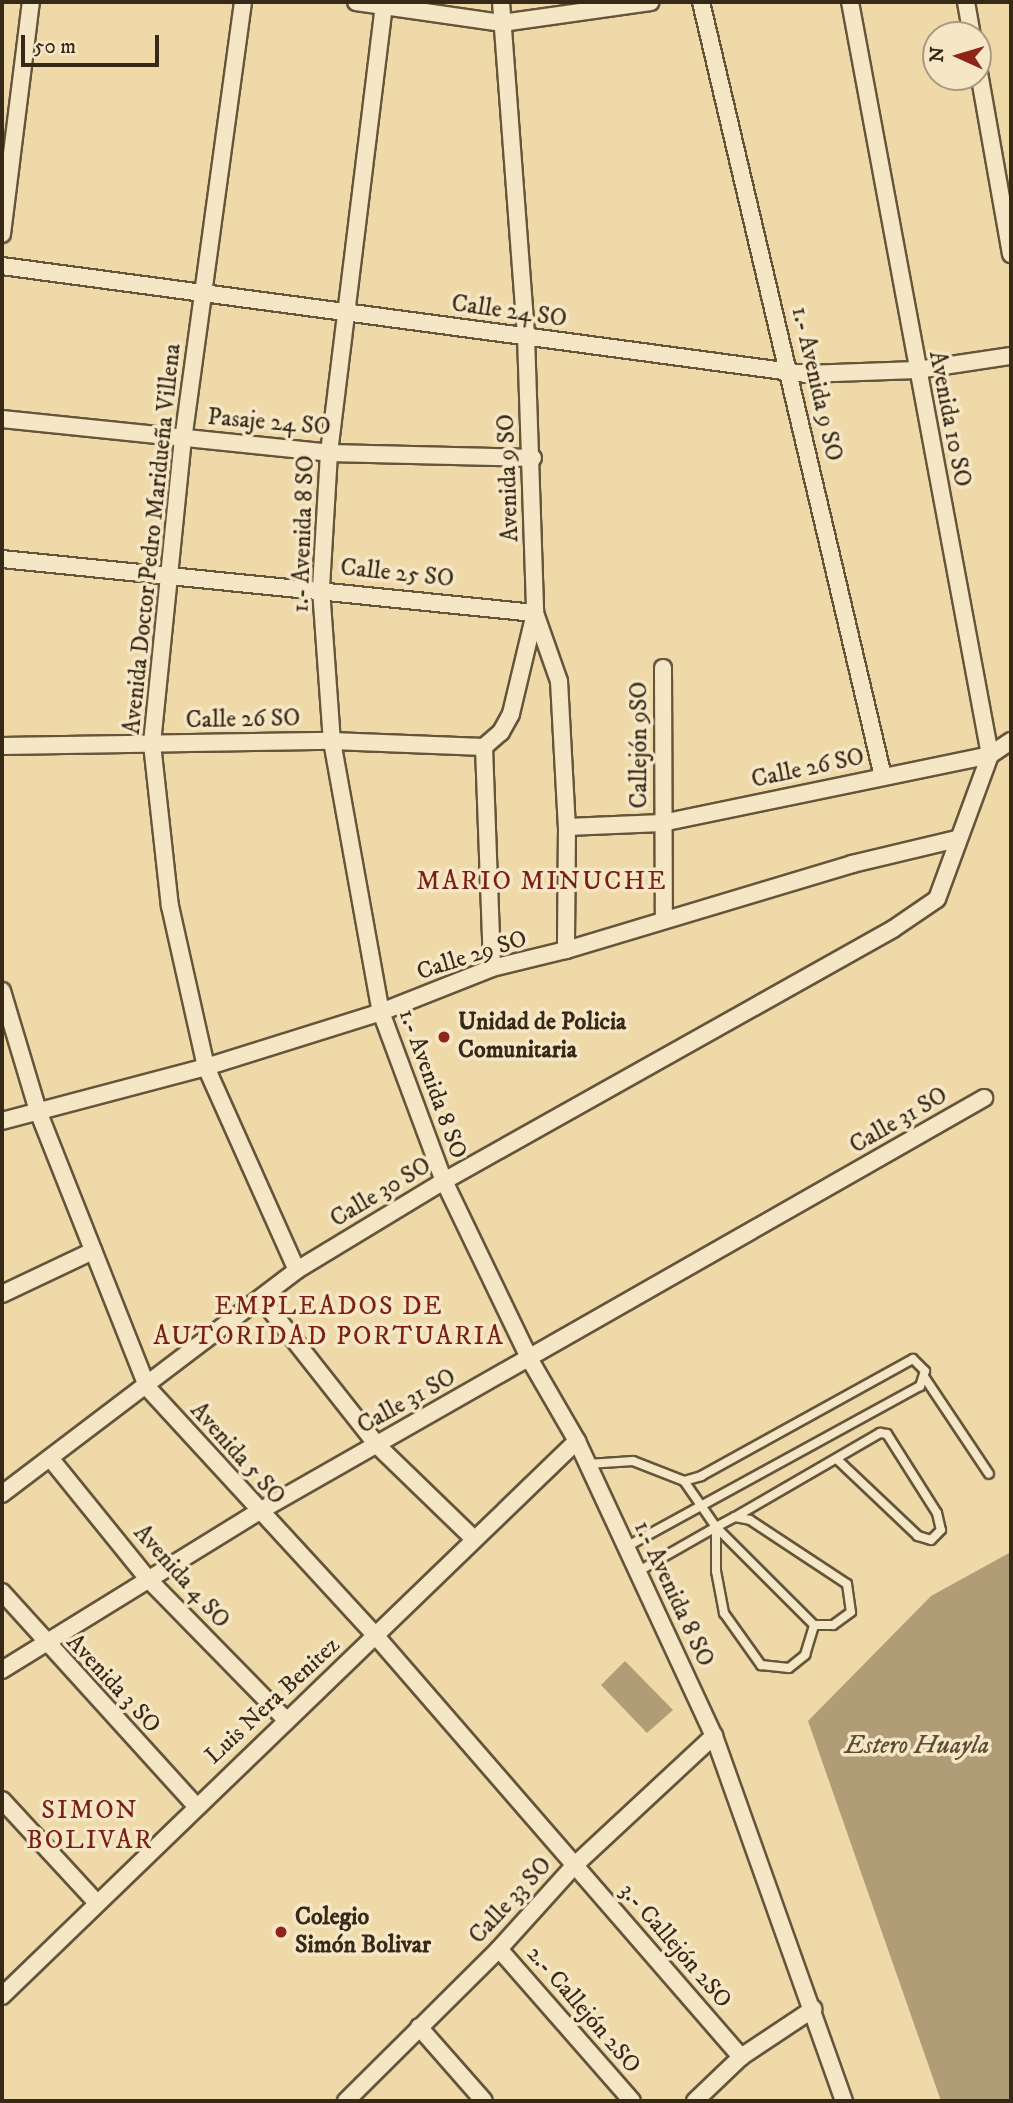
<!DOCTYPE html>
<meta charset="utf-8">
<style>
body{margin:0}
#map{position:relative;width:1013px;height:2103px;overflow:hidden;background:#efd9a8;font-family:"IM FELL DW Pica",serif}
div>[style]{position:absolute}
.water>*{inset:0;background:#b09d77}
.roads{filter:drop-shadow(2px 0 #64553b) drop-shadow(-2px 0 #64553b) drop-shadow(0 2px #64553b) drop-shadow(0 -2px #64553b)}
.service>*{height:8px;margin:-4px;padding:0 4px;transform-origin:4px;border-radius:4px;background:#f5e6c6}
.minor>*{height:16px;margin:-8px;padding:0 8px;transform-origin:8px;border-radius:8px;background:#f5e6c6}
.dots>*{width:19px;height:19px;translate:-50% -50%;box-sizing:border-box;border:4px solid #f5e6c6;border-radius:50%}
span{translate:-50% -50%;white-space:nowrap;text-align:center;line-height:1.15;-webkit-text-stroke:7px #f5e6c6;paint-order:stroke}
.street-label{font-size:24px;color:#362917}
.poi-label{font-size:24px;color:#362917;font-weight:700}
.left{translate:0 -50%;text-align:left}
.neighbourhood-label{font-size:26px;color:#7a1f14;letter-spacing:2px}
.water-label{font-size:26px;color:#5b4c34;font-style:italic}
.frame{position:absolute;inset:0;border:4px solid #362917;pointer-events:none}
.north{position:absolute;left:922px;top:21px;width:70px;height:70px;box-sizing:border-box;background:#f5e6c6;border:2px solid #a99a80;border-radius:50%;rotate:274deg;font-size:19px;font-weight:700;line-height:28px;text-align:center;color:#362917}
.north::after{content:'';display:block;margin:auto;width:24px;height:32px;background:#8f2418;clip-path:polygon(50% 0,100% 100%,50% 72%,0 100%)}
.scale{position:absolute;left:21px;top:35px;width:138px;height:32px;box-sizing:border-box;border:4px solid #362917;border-top:0;padding-left:9px;font-size:21px;line-height:24px;white-space:nowrap;color:#362917;-webkit-text-stroke:5px #f5e6c6;paint-order:stroke}
</style>
<div id="map">
<div class="water">
<div style="clip-path:polygon(1011px 1552px,1011px 2101px,941px 2101px,808px 1721px,931px 1596px)"></div>
<div style="clip-path:polygon(625px 1661px,673px 1710px,647px 1733px,601px 1685px)"></div>
</div>
<div class="roads">
<div class="service">
<div style="left:925px;top:1378px;width:115px;rotate:56.3deg"></div>
<div style="left:588px;top:1464px;width:45px;rotate:-3.8deg"></div>
<div style="left:633px;top:1461px;width:55px;rotate:21.4deg"></div>
<div style="left:684px;top:1481px;width:18px;rotate:-16deg"></div>
<div style="left:701px;top:1476px;width:242px;rotate:-28.9deg"></div>
<div style="left:913px;top:1359px;width:17px;rotate:45deg"></div>
<div style="left:925px;top:1371px;width:16px;rotate:108deg"></div>
<div style="left:920px;top:1386px;width:335px;rotate:151.3deg"></div>
<div style="left:735px;top:1517px;width:168px;rotate:-30.1deg"></div>
<div style="left:880px;top:1433px;width:7px;rotate:8deg"></div>
<div style="left:887px;top:1434px;width:93px;rotate:57.7deg"></div>
<div style="left:937px;top:1513px;width:17px;rotate:77deg"></div>
<div style="left:941px;top:1530px;width:14px;rotate:135deg"></div>
<div style="left:931px;top:1540px;width:14px;rotate:-163deg"></div>
<div style="left:918px;top:1536px;width:110px;rotate:-136.5deg"></div>
<div style="left:716px;top:1527px;width:44px;rotate:90deg"></div>
<div style="left:716px;top:1571px;width:43px;rotate:79.2deg"></div>
<div style="left:724px;top:1613px;width:64px;rotate:54.6deg"></div>
<div style="left:761px;top:1665px;width:28px;rotate:6deg"></div>
<div style="left:789px;top:1668px;width:21px;rotate:-39deg"></div>
<div style="left:805px;top:1655px;width:31px;rotate:-73deg"></div>
<div style="left:637px;top:1572px;width:91px;rotate:-29.7deg"></div>
<div style="left:716px;top:1527px;width:21px;rotate:-28deg"></div>
<div style="left:735px;top:1517px;width:15px;rotate:11deg"></div>
<div style="left:750px;top:1520px;width:116px;rotate:33.4deg"></div>
<div style="left:847px;top:1584px;width:28px;rotate:82deg"></div>
<div style="left:851px;top:1612px;width:22px;rotate:144deg"></div>
<div style="left:833px;top:1625px;width:19px;rotate:180deg"></div>
<div style="left:814px;top:1625px;width:139px;rotate:-135deg"></div>
<div style="left:716px;top:1527px;width:56px;rotate:-124.8deg"></div>
</div>
<div class="minor">
<div style="left:243px;top:2px;width:440px;rotate:97.8deg"></div>
<div style="left:183px;top:438px;width:308px;rotate:95.8deg"></div>
<div style="left:152px;top:744px;width:163px;rotate:83.7deg"></div>
<div style="left:170px;top:906px;width:165px;rotate:77.4deg"></div>
<div style="left:206px;top:1067px;width:222px;rotate:65.9deg"></div>
<div style="left:356px;top:2px;width:148px;rotate:8.2deg"></div>
<div style="left:502px;top:23px;width:150px;rotate:-8deg"></div>
<div style="left:501px;top:2px;width:335px;rotate:85.7deg"></div>
<div style="left:526px;top:336px;width:277px;rotate:88.1deg"></div>
<div style="left:535px;top:613px;width:72px;rotate:70.6deg"></div>
<div style="left:559px;top:681px;width:146px;rotate:86.9deg"></div>
<div style="left:567px;top:827px;width:123px;rotate:90.5deg"></div>
<div style="left:701px;top:2px;width:796px;rotate:76.78deg"></div>
<div style="left:966px;top:2px;width:34px;rotate:80deg"></div>
<div style="left:384px;top:5px;width:451px;rotate:97deg"></div>
<div style="left:329px;top:453px;width:136px;rotate:93.4deg"></div>
<div style="left:321px;top:589px;width:152px;rotate:85.9deg"></div>
<div style="left:332px;top:741px;width:275px;rotate:79.8deg"></div>
<div style="left:381px;top:1012px;width:180px;rotate:69.6deg"></div>
<div style="left:444px;top:1181px;width:199px;rotate:64.3deg"></div>
<div style="left:530px;top:1360px;width:94px;rotate:59.9deg"></div>
<div style="left:577px;top:1441px;width:325px;rotate:65.1deg"></div>
<div style="left:714px;top:1736px;width:387px;rotate:70.4deg"></div>
<div style="left:978px;top:67px;width:190px;rotate:80deg"></div>
<div style="left:2px;top:234px;width:234px;rotate:-82.9deg"></div>
<div style="left:2px;top:266px;width:811px;rotate:7.65deg"></div>
<div style="left:806px;top:374px;width:111px;rotate:-2.1deg"></div>
<div style="left:917px;top:370px;width:95px;rotate:-8.5deg"></div>
<div style="left:2px;top:419px;width:329px;rotate:5.9deg"></div>
<div style="left:329px;top:453px;width:204px;rotate:1.4deg"></div>
<div style="left:2px;top:559px;width:536px;rotate:5.79deg"></div>
<div style="left:535px;top:613px;width:104px;rotate:103.4deg"></div>
<div style="left:511px;top:714px;width:21px;rotate:119deg"></div>
<div style="left:501px;top:732px;width:23px;rotate:139deg"></div>
<div style="left:484px;top:747px;width:221px;rotate:87.9deg"></div>
<div style="left:663px;top:668px;width:252px;rotate:89.8deg"></div>
<div style="left:2px;top:746px;width:330px;rotate:-0.9deg"></div>
<div style="left:332px;top:741px;width:152px;rotate:2.3deg"></div>
<div style="left:567px;top:827px;width:95px;rotate:-2.4deg"></div>
<div style="left:662px;top:823px;width:335px;rotate:-11.7deg"></div>
<div style="left:990px;top:755px;width:25px;rotate:-34deg"></div>
<div style="left:2px;top:991px;width:125px;rotate:73.3deg"></div>
<div style="left:38px;top:1111px;width:297px;rotate:68.4deg"></div>
<div style="left:147px;top:1387px;width:337px;rotate:47.4deg"></div>
<div style="left:375px;top:1635px;width:559px;rotate:49.06deg"></div>
<div style="left:2px;top:1121px;width:211px;rotate:-14.8deg"></div>
<div style="left:206px;top:1067px;width:183px;rotate:-17.4deg"></div>
<div style="left:381px;top:1012px;width:119px;rotate:-21.6deg"></div>
<div style="left:492px;top:968px;width:76px;rotate:-13.7deg"></div>
<div style="left:566px;top:950px;width:299px;rotate:-16.7deg"></div>
<div style="left:852px;top:864px;width:108px;rotate:-13.4deg"></div>
<div style="left:2px;top:1294px;width:101px;rotate:-25.3deg"></div>
<div style="left:261px;top:1298px;width:187px;rotate:51.7deg"></div>
<div style="left:377px;top:1445px;width:135px;rotate:44.1deg"></div>
<div style="left:50px;top:1458px;width:156px;rotate:51deg"></div>
<div style="left:148px;top:1579px;width:197px;rotate:45.6deg"></div>
<div style="left:2px;top:1494px;width:370px;rotate:-37.2deg"></div>
<div style="left:297px;top:1270px;width:172px;rotate:-31.2deg"></div>
<div style="left:444px;top:1181px;width:515px;rotate:-29.3deg"></div>
<div style="left:893px;top:929px;width:53px;rotate:-34.3deg"></div>
<div style="left:937px;top:899px;width:153px;rotate:-69.8deg"></div>
<div style="left:990px;top:755px;width:766px;rotate:-100.53deg"></div>
<div style="left:2px;top:1592px;width:287px;rotate:47.8deg"></div>
<div style="left:2px;top:1670px;width:301px;rotate:-31.7deg"></div>
<div style="left:258px;top:1512px;width:836px;rotate:-29.69deg"></div>
<div style="left:2px;top:1800px;width:140px;rotate:47.3deg"></div>
<div style="left:499px;top:1949px;width:202px;rotate:48.8deg"></div>
<div style="left:2px;top:1996px;width:799px;rotate:-43.99deg"></div>
<div style="left:419px;top:2027px;width:98px;rotate:48.7deg"></div>
<div style="left:346px;top:2101px;width:216px;rotate:-44.8deg"></div>
<div style="left:499px;top:1949px;width:113px;rotate:-47.9deg"></div>
<div style="left:575px;top:1865px;width:190px;rotate:-42.9deg"></div>
<div style="left:695px;top:2101px;width:64px;rotate:-43.7deg"></div>
<div style="left:741px;top:2057px;width:87px;rotate:-33.7deg"></div>
</div>
</div>
<div class="dots">
<div style="left:444px;top:1037px;background:#8f2418"></div>
<div style="left:281px;top:1932px;background:#8f2418"></div>
</div>
<div class="street-label">
<span style="left:509px;top:312px;rotate:8deg">Calle 24 SO</span>
<span style="left:816px;top:384px;rotate:77deg">1.- Avenida 9 SO</span>
<span style="left:949px;top:419px;rotate:79deg">Avenida 10 SO</span>
<span style="left:269px;top:423px;rotate:5deg">Pasaje 24 SO</span>
<span style="left:509px;top:478px;rotate:-92deg">Avenida 9 SO</span>
<span style="left:304px;top:534px;rotate:-88deg">1.- Avenida 8 SO</span>
<span style="left:153px;top:539px;rotate:-84deg">Avenida Doctor Pedro Maridueña Villena</span>
<span style="left:397px;top:574px;rotate:6deg">Calle 25 SO</span>
<span style="left:243px;top:720px;rotate:-1deg">Calle 26 SO</span>
<span style="left:640px;top:745px;rotate:-90deg">Callejón 9SO</span>
<span style="left:808px;top:769px;rotate:-12deg">Calle 26 SO</span>
<span style="left:472px;top:956px;rotate:-18deg">Calle 29 SO</span>
<span style="left:432px;top:1084px;rotate:70deg">1.- Avenida 8 SO</span>
<span style="left:899px;top:1121px;rotate:-30deg">Calle 31 SO</span>
<span style="left:381px;top:1193px;rotate:-31deg">Calle 30 SO</span>
<span style="left:407px;top:1402px;rotate:-29deg">Calle 31 SO</span>
<span style="left:237px;top:1454px;rotate:48deg">Avenida 5 SO</span>
<span style="left:181px;top:1577px;rotate:48deg">Avenida 4 SO</span>
<span style="left:673px;top:1594px;rotate:65deg">1.- Avenida 8 SO</span>
<span style="left:113px;top:1684px;rotate:47deg">Avenida 3 SO</span>
<span style="left:273px;top:1701px;rotate:-43deg">Luis Nera Benitez</span>
<span style="left:511px;top:1901px;rotate:-47deg">Calle 33 SO</span>
<span style="left:675px;top:1946px;rotate:49deg">3.- Callejón 2SO</span>
<span style="left:583px;top:2010px;rotate:49deg">2.- Callejón 2SO</span>
</div>
<div class="poi-label">
<span class="left" style="left:458px;top:1037px">Unidad de Policia<br>Comunitaria</span>
<span class="left" style="left:295px;top:1932px">Colegio<br>Simón Bolivar</span>
</div>
<div class="neighbourhood-label">
<span style="left:542px;top:882px">MARIO MINUCHE</span>
<span style="left:329px;top:1322px">EMPLEADOS DE<br>AUTORIDAD PORTUARIA</span>
<span style="left:90px;top:1826px">SIMON<br>BOLIVAR</span>
</div>
<div class="water-label">
<span style="left:917px;top:1746px">Estero Huayla</span>
</div>
<div class="frame"></div>
<div class="north">N</div>
<div class="scale">50 m</div>
</div>
